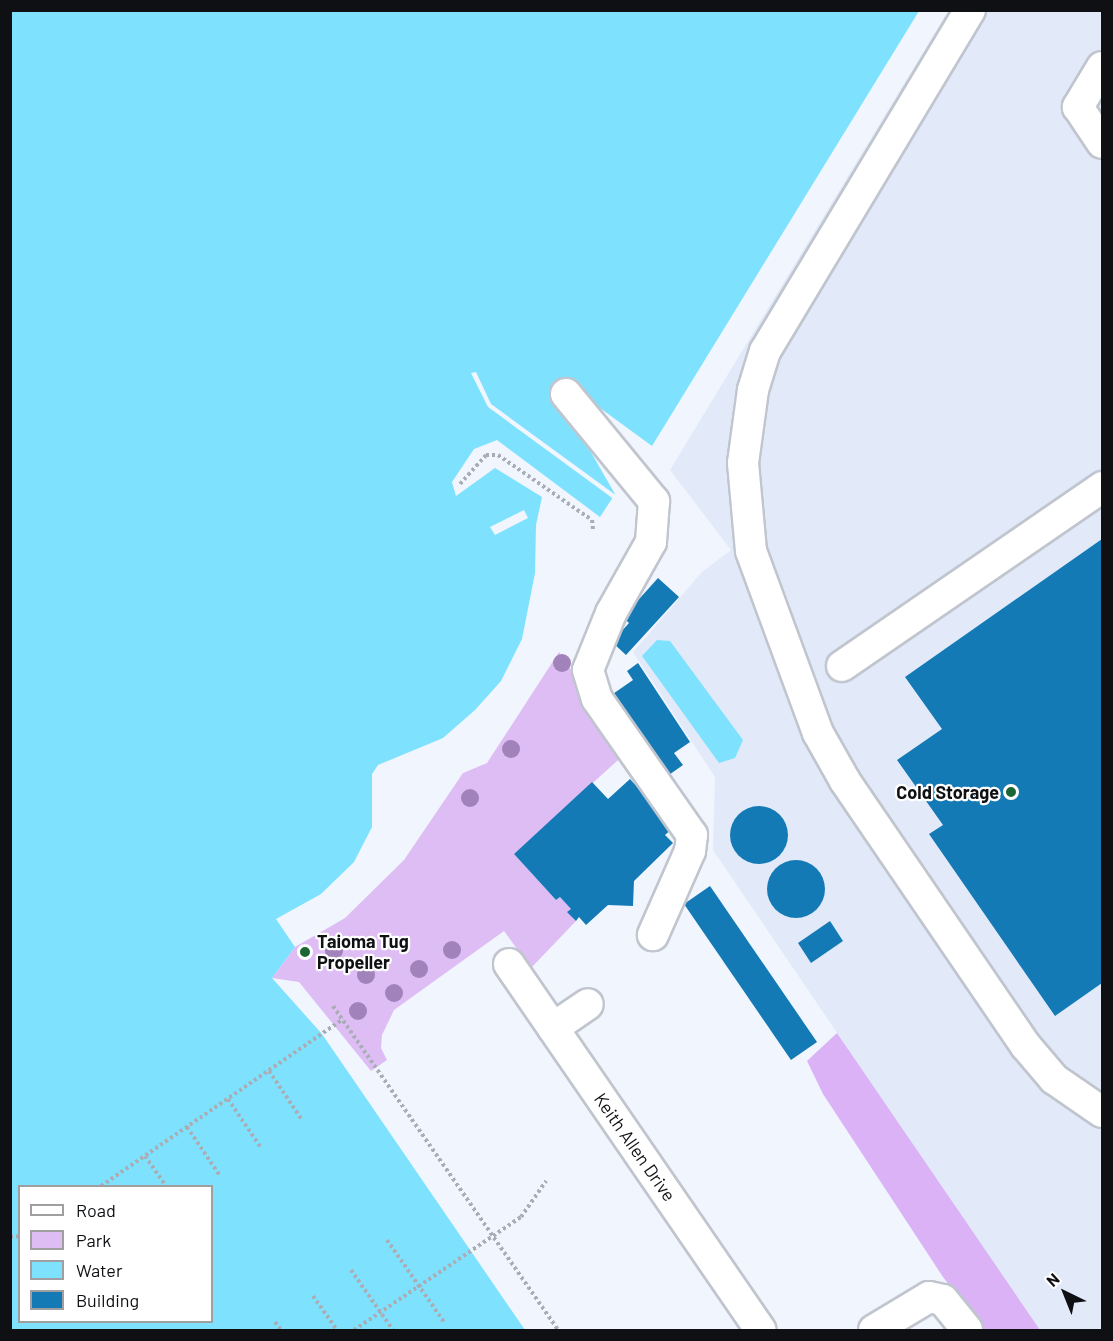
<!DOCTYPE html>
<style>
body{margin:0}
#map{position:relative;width:1113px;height:1341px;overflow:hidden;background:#f0f5fe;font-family:Barlow,sans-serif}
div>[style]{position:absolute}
.built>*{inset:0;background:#e2eaf9}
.green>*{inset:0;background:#debdf4}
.forest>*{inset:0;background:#dab2f5}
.water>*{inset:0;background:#7ee1fe}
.pier>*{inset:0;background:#f0f5fe}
.building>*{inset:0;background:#137ab6}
.round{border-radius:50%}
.path>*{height:4px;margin-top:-2px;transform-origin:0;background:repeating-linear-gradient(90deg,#a9adb5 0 3px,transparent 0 6px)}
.roads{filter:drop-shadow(2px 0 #c0c5ce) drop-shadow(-2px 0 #c0c5ce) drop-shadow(0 2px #c0c5ce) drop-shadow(0 -2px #c0c5ce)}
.minor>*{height:30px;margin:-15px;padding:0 15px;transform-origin:15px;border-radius:15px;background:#fff}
.trees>*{width:18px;height:18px;margin:-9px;border-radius:50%;background:#a282ba}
.dots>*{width:16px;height:16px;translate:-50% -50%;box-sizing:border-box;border:3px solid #fff;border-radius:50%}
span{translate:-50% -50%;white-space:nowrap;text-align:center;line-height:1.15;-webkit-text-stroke:4.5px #fff;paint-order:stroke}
.poi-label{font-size:18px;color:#0e1013;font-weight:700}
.right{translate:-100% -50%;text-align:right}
.left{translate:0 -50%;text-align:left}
.street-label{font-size:18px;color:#0e1013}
.frame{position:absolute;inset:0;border:12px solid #0e1013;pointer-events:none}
.legend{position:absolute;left:18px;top:1185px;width:195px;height:138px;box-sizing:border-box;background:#fff;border:2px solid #9f9fa1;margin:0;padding:8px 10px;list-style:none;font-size:18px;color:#0e1013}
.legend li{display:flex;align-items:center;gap:12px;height:30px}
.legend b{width:30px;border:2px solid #9f9fa1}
.north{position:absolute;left:1035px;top:1263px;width:60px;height:60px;-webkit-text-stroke:4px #fff;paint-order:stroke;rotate:317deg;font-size:16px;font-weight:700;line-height:24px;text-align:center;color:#0e1013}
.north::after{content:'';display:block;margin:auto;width:21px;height:27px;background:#0e1013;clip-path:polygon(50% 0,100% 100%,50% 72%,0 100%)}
</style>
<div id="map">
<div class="built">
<div style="clip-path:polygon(948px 11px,1102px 11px,1102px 1330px,1039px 1330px,713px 850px,715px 777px,633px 652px,702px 572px,731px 550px,670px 470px)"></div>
</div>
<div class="green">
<div style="clip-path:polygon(559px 652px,627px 752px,514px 854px,556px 900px,560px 897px,571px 909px,568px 912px,576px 921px,531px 968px,504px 931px,394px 1010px,382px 1035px,381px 1048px,387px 1060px,371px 1071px,299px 982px,272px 978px,295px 947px,345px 918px,404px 860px,463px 773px,487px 763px)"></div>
</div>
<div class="forest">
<div style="clip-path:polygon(837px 1033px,1040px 1330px,984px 1330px,943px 1277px,823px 1094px,807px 1061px)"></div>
</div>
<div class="water">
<div style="clip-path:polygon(evenodd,10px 11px,919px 11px,652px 446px,600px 408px,577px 428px,615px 494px,600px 517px,497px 440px,474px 449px,452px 482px,456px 496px,495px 468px,542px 497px,536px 525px,535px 573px,522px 639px,501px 681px,475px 710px,443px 738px,378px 765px,372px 774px,372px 827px,354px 862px,321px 894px,276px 919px,295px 947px,272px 978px,322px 1034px,525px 1330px,11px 1330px,10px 11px,20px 1186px,212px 1186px,212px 1322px,20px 1322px,20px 1186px)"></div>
<div style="clip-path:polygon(657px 640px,670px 641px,743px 740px,735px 758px,719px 763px,642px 656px)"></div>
</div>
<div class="pier">
<div style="clip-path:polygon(476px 372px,491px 404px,617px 496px,615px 500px,488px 407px,471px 373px)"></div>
<div style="clip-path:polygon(524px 510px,528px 518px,495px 535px,490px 527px)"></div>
</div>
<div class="building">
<div style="clip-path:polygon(1102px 539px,1102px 983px,1055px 1016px,929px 834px,943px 825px,897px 760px,942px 729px,905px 677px)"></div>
<div style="clip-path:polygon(658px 578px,679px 597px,626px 655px,612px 642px,629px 623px,623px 617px)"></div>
<div style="clip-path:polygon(638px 663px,690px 742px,674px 753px,683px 765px,666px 777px,607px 698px,633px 680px,627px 671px)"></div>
<div style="clip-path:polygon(630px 779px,674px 827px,665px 835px,673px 843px,634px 881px,633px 906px,608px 905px,586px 925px,579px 917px,576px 921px,567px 912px,571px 909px,560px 897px,556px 900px,514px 854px,592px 782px,608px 799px)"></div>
<div class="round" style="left:730px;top:806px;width:58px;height:58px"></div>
<div class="round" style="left:767px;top:860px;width:58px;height:58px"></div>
<div style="clip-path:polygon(710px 886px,817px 1042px,791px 1060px,684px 904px)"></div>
<div style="clip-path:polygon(830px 921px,843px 941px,811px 963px,798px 943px)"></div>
</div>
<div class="path">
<div style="left:460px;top:484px;width:39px;rotate:-48deg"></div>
<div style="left:486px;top:455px;width:12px"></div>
<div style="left:498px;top:455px;width:114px;rotate:34.7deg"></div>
<div style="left:592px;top:520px;width:10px;rotate:84deg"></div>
<div style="left:333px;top:1006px;width:394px;rotate:55.2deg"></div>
<div style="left:269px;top:1071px;width:59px;rotate:56deg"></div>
<div style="left:228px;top:1099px;width:59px;rotate:56deg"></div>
<div style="left:187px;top:1127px;width:59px;rotate:56deg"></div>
<div style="left:145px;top:1156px;width:37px;rotate:55deg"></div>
<div style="left:101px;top:1186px;width:294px;rotate:-34.6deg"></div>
<div style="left:10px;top:1237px;width:10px;rotate:-6deg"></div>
<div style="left:387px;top:1240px;width:100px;rotate:55.2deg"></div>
<div style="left:351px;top:1270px;width:73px;rotate:55deg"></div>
<div style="left:313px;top:1296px;width:42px;rotate:54.8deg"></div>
<div style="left:275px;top:1322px;width:10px;rotate:53deg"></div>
<div style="left:354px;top:1330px;width:202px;rotate:-34.1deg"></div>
<div style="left:521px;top:1217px;width:44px;rotate:-55.2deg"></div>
</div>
<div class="roads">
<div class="minor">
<div style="left:970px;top:10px;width:398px;rotate:121deg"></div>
<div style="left:765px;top:351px;width:41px;rotate:107.1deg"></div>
<div style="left:753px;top:390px;width:74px;rotate:97.8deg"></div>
<div style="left:743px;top:463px;width:88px;rotate:84.8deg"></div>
<div style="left:751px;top:551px;width:194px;rotate:69.8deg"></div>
<div style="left:818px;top:733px;width:55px;rotate:60.6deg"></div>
<div style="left:845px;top:781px;width:321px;rotate:55.7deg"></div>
<div style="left:1026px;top:1046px;width:43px;rotate:49.7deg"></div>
<div style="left:1054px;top:1079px;width:58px;rotate:34.5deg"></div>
<div style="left:1102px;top:67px;width:47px;rotate:121deg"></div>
<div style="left:1078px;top:107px;width:43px;rotate:56.3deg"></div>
<div style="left:566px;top:394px;width:139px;rotate:50.6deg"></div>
<div style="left:654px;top:501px;width:41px;rotate:94.2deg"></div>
<div style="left:651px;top:542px;width:81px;rotate:119.4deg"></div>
<div style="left:611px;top:613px;width:61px;rotate:112deg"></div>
<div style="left:588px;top:670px;width:30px;rotate:73deg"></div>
<div style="left:597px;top:699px;width:166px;rotate:55.1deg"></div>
<div style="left:692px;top:835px;width:16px;rotate:97deg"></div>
<div style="left:690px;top:851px;width:92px;rotate:113.8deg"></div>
<div style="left:842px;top:666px;width:316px;rotate:-34.5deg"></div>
<div style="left:509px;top:964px;width:444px;rotate:55.5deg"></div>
<div style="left:553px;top:1028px;width:42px;rotate:-34.4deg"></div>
<div style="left:874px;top:1330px;width:64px;rotate:-31deg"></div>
<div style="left:929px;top:1297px;width:14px;rotate:12deg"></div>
<div style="left:943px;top:1300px;width:38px;rotate:51deg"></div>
</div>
</div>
<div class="trees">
<div style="left:562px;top:663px"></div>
<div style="left:511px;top:749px"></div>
<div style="left:470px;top:798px"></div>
<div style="left:452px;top:950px"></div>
<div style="left:334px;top:951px"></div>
<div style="left:419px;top:969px"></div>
<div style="left:366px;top:975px"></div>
<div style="left:394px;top:993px"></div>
<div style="left:358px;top:1011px"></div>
</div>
<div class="dots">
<div style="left:1011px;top:792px;background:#1c6634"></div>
<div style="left:305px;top:952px;background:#1c6634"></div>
</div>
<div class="poi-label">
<span class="right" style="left:999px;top:792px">Cold Storage</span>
<span class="left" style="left:317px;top:952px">Taioma Tug<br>Propeller</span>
</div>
<div class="street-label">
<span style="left:635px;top:1147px;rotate:55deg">Keith Allen Drive</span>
</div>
<div class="frame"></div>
<ul class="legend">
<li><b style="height:8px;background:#fff"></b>Road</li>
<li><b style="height:16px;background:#debdf4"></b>Park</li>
<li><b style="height:16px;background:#7ee1fe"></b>Water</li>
<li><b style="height:16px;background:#137ab6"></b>Building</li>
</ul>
<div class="north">N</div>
</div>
